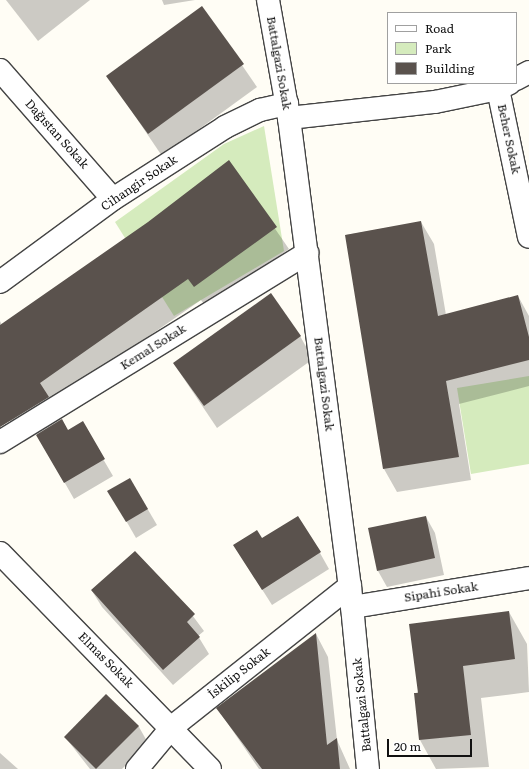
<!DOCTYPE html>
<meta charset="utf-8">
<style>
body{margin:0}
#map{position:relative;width:529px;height:769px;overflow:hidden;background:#fffdf5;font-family:Literata,serif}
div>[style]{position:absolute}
.green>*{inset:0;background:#d5ebbd}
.shadow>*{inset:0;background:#0003}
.building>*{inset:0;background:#5a524d}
.roads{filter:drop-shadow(1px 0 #444) drop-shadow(-1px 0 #444) drop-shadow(0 1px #444) drop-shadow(0 -1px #444)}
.minor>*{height:22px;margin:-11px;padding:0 11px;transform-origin:11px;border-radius:11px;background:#fff}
.tertiary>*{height:22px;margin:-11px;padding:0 11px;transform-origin:11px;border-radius:11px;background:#fff}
span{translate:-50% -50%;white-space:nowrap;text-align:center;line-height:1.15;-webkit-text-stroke:4px #fff;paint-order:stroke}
.street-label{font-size:12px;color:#111}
.legend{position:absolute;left:387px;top:12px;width:130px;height:72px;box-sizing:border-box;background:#fff;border:1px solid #a0a0a0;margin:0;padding:5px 7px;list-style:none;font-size:12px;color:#111}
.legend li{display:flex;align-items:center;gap:8px;height:20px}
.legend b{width:20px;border:1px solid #a0a0a0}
.scale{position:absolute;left:387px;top:739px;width:85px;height:18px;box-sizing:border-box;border:2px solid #111;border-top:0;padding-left:5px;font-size:12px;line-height:14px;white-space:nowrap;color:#111;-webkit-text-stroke:3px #fff;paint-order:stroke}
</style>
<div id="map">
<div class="green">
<div style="clip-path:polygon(264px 126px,284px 251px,174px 316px,115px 222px,224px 144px)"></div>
<div style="clip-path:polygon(529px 376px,529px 464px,471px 474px,457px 388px)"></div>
</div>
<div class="shadow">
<div style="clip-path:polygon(6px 0,90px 0,38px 41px)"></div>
<div style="clip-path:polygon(162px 0,195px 0,164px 5px)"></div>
<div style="clip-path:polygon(202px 7px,257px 87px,162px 156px,108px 76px)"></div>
<div style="clip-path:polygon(229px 162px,289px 249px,207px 308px,201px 300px,51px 404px,68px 431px,82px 423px,113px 476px,74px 499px,37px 434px,24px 442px,0 406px,0 321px,2px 325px,148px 223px)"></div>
<div style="clip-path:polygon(421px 222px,434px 244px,446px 315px,518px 296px,529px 316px,529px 386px,459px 404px,471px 480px,397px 492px,384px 469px,346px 235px)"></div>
<div style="clip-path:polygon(300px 336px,313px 359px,217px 428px,174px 364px)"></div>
<div style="clip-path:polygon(130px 479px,157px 525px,136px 538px,109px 491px)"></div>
<div style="clip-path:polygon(426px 517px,435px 533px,444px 575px,387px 587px,378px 571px)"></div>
<div style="clip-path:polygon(262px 540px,320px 553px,329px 569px,272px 605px,244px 561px)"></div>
<div style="clip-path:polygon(92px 591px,178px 596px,204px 631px,198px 636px,209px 654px,173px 685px,102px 607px)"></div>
<div style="clip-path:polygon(509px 612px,527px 644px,529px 692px,481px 698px,489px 767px,436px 769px,420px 740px,415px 694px)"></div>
<div style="clip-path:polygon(316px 634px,328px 657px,337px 740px,350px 769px,259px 769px,217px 708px)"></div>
<div style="clip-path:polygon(106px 695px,139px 727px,148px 743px,122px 769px,90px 769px,65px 737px)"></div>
<div style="clip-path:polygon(0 753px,18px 769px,0 769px)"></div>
</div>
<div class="building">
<div style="clip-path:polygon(202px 6px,244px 64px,148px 134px,106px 76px)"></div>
<div style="clip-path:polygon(229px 160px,277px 227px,194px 287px,188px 279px,40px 383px,49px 397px,0 427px,0 325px,148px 222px)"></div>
<div style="clip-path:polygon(421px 221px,438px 316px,518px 295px,529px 337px,529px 360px,446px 381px,459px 457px,383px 469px,345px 235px)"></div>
<div style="clip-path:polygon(271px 293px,301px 336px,204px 406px,173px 363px)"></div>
<div style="clip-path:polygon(62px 419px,68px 430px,83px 421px,105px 459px,64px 483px,36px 435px)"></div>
<div style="clip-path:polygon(130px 478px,148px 509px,126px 522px,107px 491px)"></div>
<div style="clip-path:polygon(298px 516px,321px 552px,262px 590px,233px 545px,257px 530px,262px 538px)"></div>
<div style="clip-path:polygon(426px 516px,435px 558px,377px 571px,368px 528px)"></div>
<div style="clip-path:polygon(135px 551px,195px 614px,187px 622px,200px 637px,163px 670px,91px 590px)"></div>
<div style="clip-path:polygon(509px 611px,515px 659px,463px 666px,471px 735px,419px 740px,414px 693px,418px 693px,409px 624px)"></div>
<div style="clip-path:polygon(316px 633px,327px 745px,337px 738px,340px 769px,262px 769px,216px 708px)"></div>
<div style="clip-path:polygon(106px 694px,139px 726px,96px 769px,64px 737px)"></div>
</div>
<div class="roads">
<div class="minor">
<div style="left:0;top:70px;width:171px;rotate:48.8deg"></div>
<div style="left:516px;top:79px;width:15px;rotate:-28deg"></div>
<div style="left:498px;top:89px;width:151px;rotate:78.2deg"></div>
<div style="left:289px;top:118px;width:147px;rotate:-6.3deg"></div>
<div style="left:435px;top:102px;width:64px;rotate:-11.7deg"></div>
<div style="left:498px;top:89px;width:13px;rotate:-27deg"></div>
<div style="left:0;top:282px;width:140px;rotate:-36.3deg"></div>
<div style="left:113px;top:199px;width:133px;rotate:-32.7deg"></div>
<div style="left:225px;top:127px;width:39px;rotate:-26deg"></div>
<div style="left:260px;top:110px;width:28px;rotate:-13deg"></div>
<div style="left:0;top:442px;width:361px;rotate:-31.6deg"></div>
<div style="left:0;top:553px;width:301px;rotate:45.8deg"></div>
<div style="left:352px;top:607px;width:179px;rotate:-9.3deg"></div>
<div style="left:137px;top:769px;width:55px;rotate:-50.2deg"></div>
<div style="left:172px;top:727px;width:227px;rotate:-38.4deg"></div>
</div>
<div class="tertiary">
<div style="left:268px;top:0;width:120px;rotate:79.9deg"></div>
<div style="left:289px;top:118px;width:472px;rotate:82.6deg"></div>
<div style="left:350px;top:586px;width:184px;rotate:84.4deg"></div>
</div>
</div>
<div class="street-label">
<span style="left:279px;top:63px;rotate:80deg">Battalgazi Sokak</span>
<span style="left:57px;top:134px;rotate:48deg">Dağıstan Sokak</span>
<span style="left:509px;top:139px;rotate:78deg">Beher Sokak</span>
<span style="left:139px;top:183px;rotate:-34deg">Cihangir Sokak</span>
<span style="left:153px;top:347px;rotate:-32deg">Kemal Sokak</span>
<span style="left:324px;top:384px;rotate:83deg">Battalgazi Sokak</span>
<span style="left:441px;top:592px;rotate:-9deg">Sipahi Sokak</span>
<span style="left:106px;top:660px;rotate:45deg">Elmas Sokak</span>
<span style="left:239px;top:673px;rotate:-38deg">İskilip Sokak</span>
<span style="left:362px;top:705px;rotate:-96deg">Battalgazi Sokak</span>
</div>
<ul class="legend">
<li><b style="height:5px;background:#fff"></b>Road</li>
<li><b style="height:11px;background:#d5ebbd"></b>Park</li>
<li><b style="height:11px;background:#5a524d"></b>Building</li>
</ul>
<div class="scale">20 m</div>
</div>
